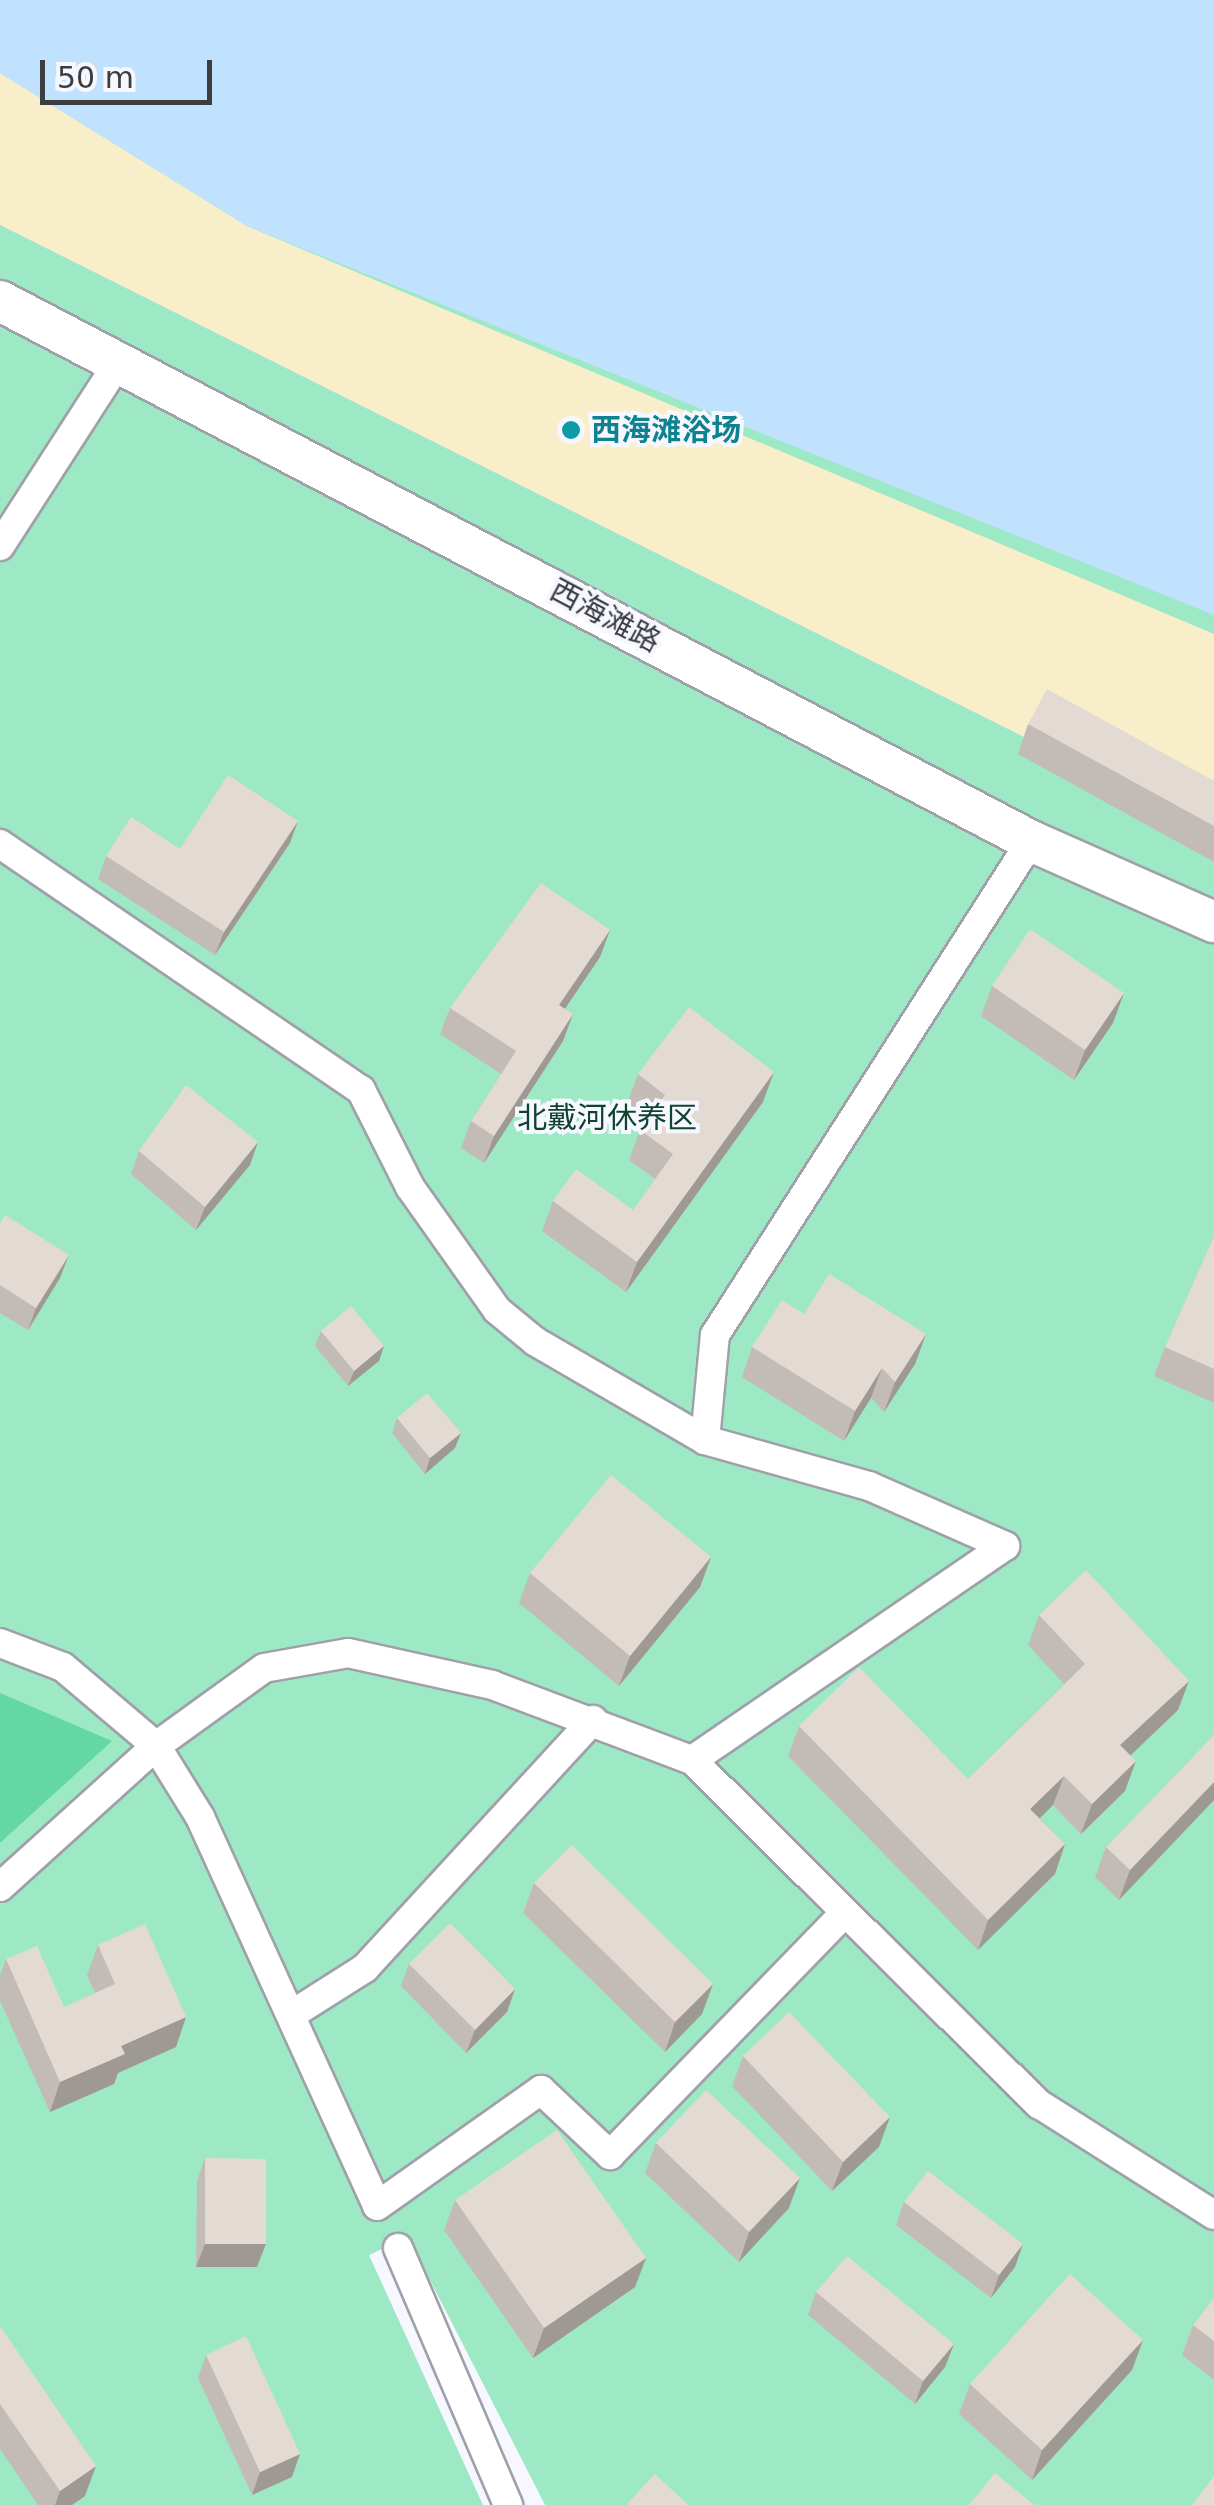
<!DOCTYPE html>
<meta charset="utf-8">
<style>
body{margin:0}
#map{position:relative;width:1214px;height:2505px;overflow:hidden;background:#f6f7ff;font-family:"DejaVu Sans","Noto Sans SC",sans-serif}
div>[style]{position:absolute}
.green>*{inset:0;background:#9ee9c5}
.forest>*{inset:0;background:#63d8a6}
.sand>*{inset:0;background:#f8eec9}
.water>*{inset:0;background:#c1e2fe}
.roads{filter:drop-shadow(2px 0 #9fa0a9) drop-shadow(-2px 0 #9fa0a9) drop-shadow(0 2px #9fa0a9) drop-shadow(0 -2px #9fa0a9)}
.minor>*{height:28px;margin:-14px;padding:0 14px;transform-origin:14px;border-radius:14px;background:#fff}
.secondary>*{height:40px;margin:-20px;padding:0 20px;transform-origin:20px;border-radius:20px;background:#fff}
.wall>*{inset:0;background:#c3bbb6}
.shaded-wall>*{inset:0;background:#9f9994}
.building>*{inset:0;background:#e3dad4}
.dots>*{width:28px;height:28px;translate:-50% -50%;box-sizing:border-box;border:5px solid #f6f7ff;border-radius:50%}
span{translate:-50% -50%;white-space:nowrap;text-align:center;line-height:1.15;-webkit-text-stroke:8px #f6f7ff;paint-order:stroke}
.culture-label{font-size:30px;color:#0d838f;font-weight:700}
.left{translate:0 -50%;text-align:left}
.street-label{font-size:30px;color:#3c3d40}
.park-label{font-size:30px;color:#10432f}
.scale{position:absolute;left:40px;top:60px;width:172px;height:45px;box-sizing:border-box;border:5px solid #3c3d40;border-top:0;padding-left:12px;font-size:30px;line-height:35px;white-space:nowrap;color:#3c3d40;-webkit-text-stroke:8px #f6f7ff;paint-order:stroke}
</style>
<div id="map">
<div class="green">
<div style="clip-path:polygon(0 0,1214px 0,1214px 2505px,545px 2505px,408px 2237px,369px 2255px,483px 2505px,0 2505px)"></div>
</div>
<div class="forest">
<div style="clip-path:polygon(0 1693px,112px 1741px,0 1843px)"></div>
</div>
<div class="sand">
<div style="clip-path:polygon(0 73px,247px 226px,1214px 634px,1214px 832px,0 225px)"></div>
</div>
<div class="water">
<div style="clip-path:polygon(0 0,1214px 0,1214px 615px,247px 226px,0 73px)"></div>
</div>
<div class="roads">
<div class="minor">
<div style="left:0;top:546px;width:220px;rotate:-57.2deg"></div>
<div style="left:0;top:844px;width:437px;rotate:34.3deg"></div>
<div style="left:361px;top:1090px;width:109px;rotate:63.2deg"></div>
<div style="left:410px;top:1187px;width:151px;rotate:54.7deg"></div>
<div style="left:497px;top:1310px;width:50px;rotate:39.4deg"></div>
<div style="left:536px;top:1342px;width:195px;rotate:30.1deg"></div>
<div style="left:705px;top:1440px;width:170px;rotate:15.7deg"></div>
<div style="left:869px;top:1486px;width:149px;rotate:23.8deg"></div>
<div style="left:1005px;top:1546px;width:379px;rotate:145.6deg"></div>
<div style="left:705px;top:1440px;width:105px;rotate:-84.6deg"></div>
<div style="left:715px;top:1335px;width:586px;rotate:-57.39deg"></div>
<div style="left:0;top:1643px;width:67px;rotate:20.9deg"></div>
<div style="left:63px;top:1667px;width:122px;rotate:40.3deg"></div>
<div style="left:156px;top:1746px;width:84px;rotate:58.2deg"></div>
<div style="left:200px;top:1817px;width:427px;rotate:65.5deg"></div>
<div style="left:377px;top:2206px;width:201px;rotate:-35.3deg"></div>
<div style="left:541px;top:2090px;width:95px;rotate:43.3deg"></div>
<div style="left:610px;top:2155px;width:332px;rotate:-45.9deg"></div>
<div style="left:0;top:1887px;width:210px;rotate:-42.1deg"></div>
<div style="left:156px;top:1746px;width:133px;rotate:-35.8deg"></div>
<div style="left:264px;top:1668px;width:85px;rotate:-10.1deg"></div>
<div style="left:348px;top:1653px;width:148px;rotate:12.5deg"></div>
<div style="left:492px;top:1685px;width:214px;rotate:20.6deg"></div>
<div style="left:692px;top:1760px;width:489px;rotate:44.8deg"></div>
<div style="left:1039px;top:2104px;width:207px;rotate:32.4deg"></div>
<div style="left:291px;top:2015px;width:88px;rotate:-32.4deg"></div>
<div style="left:365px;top:1968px;width:337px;rotate:-47.4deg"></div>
<div style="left:398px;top:2248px;width:280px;rotate:66.8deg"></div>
</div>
<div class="secondary">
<div style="left:0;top:301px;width:1164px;rotate:27.64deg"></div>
<div style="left:1031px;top:841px;width:200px;rotate:23.9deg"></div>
</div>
</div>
<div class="wall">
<div style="clip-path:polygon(1028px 724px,1214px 781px,1214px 862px,1018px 754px)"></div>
<div style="clip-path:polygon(290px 843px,215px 955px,98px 879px,106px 856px)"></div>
<div style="clip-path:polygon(610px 930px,600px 957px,565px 1009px,573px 1014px,563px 1041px,484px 1163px,461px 1148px,471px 1121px,501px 1074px,440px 1034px,450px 1008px)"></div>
<div style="clip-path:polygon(992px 986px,1113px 1023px,1074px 1080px,981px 1016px)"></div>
<div style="clip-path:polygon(638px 1074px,763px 1102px,626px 1292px,542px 1231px,553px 1201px,633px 1210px,655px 1179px,629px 1160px,640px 1130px,647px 1120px,627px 1104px)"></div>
<div style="clip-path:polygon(139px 1151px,250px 1165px,196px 1230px,131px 1174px)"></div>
<div style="clip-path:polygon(0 1223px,60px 1278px,28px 1330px,0 1313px)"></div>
<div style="clip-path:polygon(1214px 1236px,1214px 1403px,1154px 1376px,1165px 1347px)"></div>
<div style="clip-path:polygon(804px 1314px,926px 1334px,915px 1364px,884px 1412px,871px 1398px,844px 1441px,742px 1377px,752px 1347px)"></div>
<div style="clip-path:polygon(321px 1331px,384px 1346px,379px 1361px,348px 1386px,315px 1346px)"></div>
<div style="clip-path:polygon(397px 1418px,461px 1433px,455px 1448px,425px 1474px,392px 1433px)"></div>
<div style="clip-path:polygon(711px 1557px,700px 1587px,619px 1686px,519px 1603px,530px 1573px)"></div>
<div style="clip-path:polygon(1039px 1615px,1178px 1710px,1130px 1756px,1125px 1791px,1081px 1834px,1053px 1805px,1040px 1818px,1065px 1844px,1055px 1874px,978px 1950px,788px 1756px,799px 1726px,968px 1779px,1064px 1684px,1028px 1645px)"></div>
<div style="clip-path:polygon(1214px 1735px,1214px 1800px,1119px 1900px,1095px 1877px,1106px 1847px)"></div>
<div style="clip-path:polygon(534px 1883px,702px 2014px,665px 2052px,523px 1913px)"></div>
<div style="clip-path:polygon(98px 1945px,186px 2017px,176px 2047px,118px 2073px,114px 2084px,50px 2112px,0 2001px,0 1975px,6px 1959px,64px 2007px,95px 1993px,87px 1975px)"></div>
<div style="clip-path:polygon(409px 1964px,515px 1989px,507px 2012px,466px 2053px,401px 1986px)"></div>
<div style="clip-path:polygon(743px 2056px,879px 2147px,832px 2191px,732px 2086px)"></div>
<div style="clip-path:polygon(656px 2143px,789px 2208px,739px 2262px,645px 2173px)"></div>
<div style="clip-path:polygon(205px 2158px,257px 2267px,196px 2267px,197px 2181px)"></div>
<div style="clip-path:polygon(455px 2200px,646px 2258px,635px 2287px,533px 2358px,444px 2230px)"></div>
<div style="clip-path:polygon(904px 2202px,1015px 2267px,991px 2298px,896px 2225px)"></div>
<div style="clip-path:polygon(816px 2292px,954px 2344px,945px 2367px,915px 2404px,808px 2315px)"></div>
<div style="clip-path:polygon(1214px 2298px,1214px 2380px,1182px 2355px,1193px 2325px)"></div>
<div style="clip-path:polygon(0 2326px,85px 2496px,72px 2505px,38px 2505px,0 2449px)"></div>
<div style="clip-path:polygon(1143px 2340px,1132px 2370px,1032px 2480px,959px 2414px,970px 2384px)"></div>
<div style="clip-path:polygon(206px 2355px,292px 2477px,252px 2495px,198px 2378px)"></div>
</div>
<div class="shaded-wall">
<div style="clip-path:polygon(298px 821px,290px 843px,215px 955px,224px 932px)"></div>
<div style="clip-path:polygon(610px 930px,600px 957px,549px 1032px,559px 1005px)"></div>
<div style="clip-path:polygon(1124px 993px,1113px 1023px,1074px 1080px,1085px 1050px)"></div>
<div style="clip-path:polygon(573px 1014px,563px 1041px,484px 1163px,494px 1136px)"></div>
<div style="clip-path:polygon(774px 1072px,763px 1102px,626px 1292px,637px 1262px)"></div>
<div style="clip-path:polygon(258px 1142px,250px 1165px,196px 1230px,205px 1207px)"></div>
<div style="clip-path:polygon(69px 1255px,60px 1278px,28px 1330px,36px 1308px)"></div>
<div style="clip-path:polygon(926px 1334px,915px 1364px,884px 1412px,895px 1382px)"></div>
<div style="clip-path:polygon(384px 1346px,379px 1361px,348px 1386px,354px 1371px)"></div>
<div style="clip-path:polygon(882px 1368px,871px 1398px,844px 1441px,855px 1411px)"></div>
<div style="clip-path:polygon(461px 1433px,455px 1448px,425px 1474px,430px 1458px)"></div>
<div style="clip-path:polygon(711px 1557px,700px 1587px,619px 1686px,630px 1656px)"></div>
<div style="clip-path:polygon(1189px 1681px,1178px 1710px,1110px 1775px,1120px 1745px)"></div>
<div style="clip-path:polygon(1136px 1761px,1125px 1791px,1081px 1834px,1092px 1804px)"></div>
<div style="clip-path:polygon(1064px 1776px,1053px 1805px,1019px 1839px,1030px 1809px)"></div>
<div style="clip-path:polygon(1214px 1782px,1214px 1800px,1119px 1900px,1130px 1870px)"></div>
<div style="clip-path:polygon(1065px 1844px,1055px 1874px,978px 1950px,988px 1920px)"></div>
<div style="clip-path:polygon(713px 1984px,702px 2014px,665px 2052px,675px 2022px)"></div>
<div style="clip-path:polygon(515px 1989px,507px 2012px,466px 2053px,475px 2030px)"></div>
<div style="clip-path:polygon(186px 2017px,176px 2047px,118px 2073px,114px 2084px,50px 2112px,60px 2082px,121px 2046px)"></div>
<div style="clip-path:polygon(890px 2117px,879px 2147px,832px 2191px,843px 2162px)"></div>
<div style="clip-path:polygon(800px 2178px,789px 2208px,739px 2262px,749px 2232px)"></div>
<div style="clip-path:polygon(205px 2244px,266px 2244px,257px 2267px,196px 2267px)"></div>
<div style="clip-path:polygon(1023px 2244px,1015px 2267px,991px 2298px,999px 2275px)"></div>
<div style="clip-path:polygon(646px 2258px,635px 2287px,533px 2358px,544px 2328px)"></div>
<div style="clip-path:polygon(1143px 2340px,1132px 2370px,1032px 2480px,1042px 2450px)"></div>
<div style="clip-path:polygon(954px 2344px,945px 2367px,915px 2404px,923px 2381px)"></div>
<div style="clip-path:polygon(300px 2454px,292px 2477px,252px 2495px,260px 2472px)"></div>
<div style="clip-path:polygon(96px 2466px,85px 2496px,72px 2505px,55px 2505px,60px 2491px)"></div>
</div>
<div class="building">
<div style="clip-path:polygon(1047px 689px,1214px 781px,1214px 826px,1028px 724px)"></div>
<div style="clip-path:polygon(228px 775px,298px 821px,224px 932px,106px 856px,131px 817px,180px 849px)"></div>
<div style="clip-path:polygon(541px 883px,610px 930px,559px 1005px,573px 1014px,494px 1136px,471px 1121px,516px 1051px,450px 1008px)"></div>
<div style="clip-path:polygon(1030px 929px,1124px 993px,1085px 1050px,992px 986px)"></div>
<div style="clip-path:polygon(689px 1007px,774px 1072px,637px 1262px,553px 1201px,576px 1169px,633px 1210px,673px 1154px,640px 1130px,665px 1095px,638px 1074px)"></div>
<div style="clip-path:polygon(186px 1085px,258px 1142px,205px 1207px,139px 1151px)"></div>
<div style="clip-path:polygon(5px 1215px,69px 1255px,36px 1308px,0 1285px,0 1223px)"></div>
<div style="clip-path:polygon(1214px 1236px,1214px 1369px,1165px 1347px)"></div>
<div style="clip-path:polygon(829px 1274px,926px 1334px,895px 1382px,882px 1368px,855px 1411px,752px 1347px,782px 1300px,804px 1314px)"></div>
<div style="clip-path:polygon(351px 1306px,384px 1346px,354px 1371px,321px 1331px)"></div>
<div style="clip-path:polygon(427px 1393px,461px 1433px,430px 1458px,397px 1418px)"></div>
<div style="clip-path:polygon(611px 1475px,711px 1557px,630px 1656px,530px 1573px)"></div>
<div style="clip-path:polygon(1086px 1570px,1189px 1681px,1120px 1745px,1136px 1761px,1092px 1804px,1064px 1776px,1030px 1809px,1065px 1844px,988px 1920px,799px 1726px,859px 1667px,968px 1779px,1085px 1664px,1039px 1615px)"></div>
<div style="clip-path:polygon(1214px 1735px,1214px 1782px,1130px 1870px,1106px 1847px)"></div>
<div style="clip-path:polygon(572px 1845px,713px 1984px,675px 2022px,534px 1883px)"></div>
<div style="clip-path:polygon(450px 1923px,515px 1989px,475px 2030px,409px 1964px)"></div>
<div style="clip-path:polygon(145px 1924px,186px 2017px,121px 2046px,125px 2054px,60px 2082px,6px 1959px,37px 1946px,64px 2007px,115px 1984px,98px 1945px)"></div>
<div style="clip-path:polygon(789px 2012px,890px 2117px,843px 2162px,743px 2056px)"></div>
<div style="clip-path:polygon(706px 2090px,800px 2178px,749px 2232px,656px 2143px)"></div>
<div style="clip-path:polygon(557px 2130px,646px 2258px,544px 2328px,455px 2200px)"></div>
<div style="clip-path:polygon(205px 2158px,266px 2159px,266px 2244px,205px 2244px)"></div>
<div style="clip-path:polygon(928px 2171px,1023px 2244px,999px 2275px,904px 2202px)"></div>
<div style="clip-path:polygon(847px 2256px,954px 2344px,923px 2381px,816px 2292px)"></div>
<div style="clip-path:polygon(1070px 2274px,1143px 2340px,1042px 2450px,970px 2384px)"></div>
<div style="clip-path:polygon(1214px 2298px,1214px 2341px,1193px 2325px)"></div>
<div style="clip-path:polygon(0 2326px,96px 2466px,60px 2491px,0 2404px)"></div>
<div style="clip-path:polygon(246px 2336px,300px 2454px,260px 2472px,206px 2355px)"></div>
<div style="clip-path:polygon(995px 2473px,1034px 2505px,969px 2505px)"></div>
<div style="clip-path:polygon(655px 2474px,688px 2505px,626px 2505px)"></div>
<div style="clip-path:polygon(1214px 2476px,1214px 2505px,1192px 2505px)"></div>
</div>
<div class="dots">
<div style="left:571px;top:430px;background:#0f9aa8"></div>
</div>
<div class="culture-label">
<span class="left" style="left:591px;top:430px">西海滩浴场</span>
</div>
<div class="street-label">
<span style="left:605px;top:616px;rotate:28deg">西海滩路</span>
</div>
<div class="park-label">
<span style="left:607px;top:1118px">北戴河休养区</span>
</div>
<div class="scale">50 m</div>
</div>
